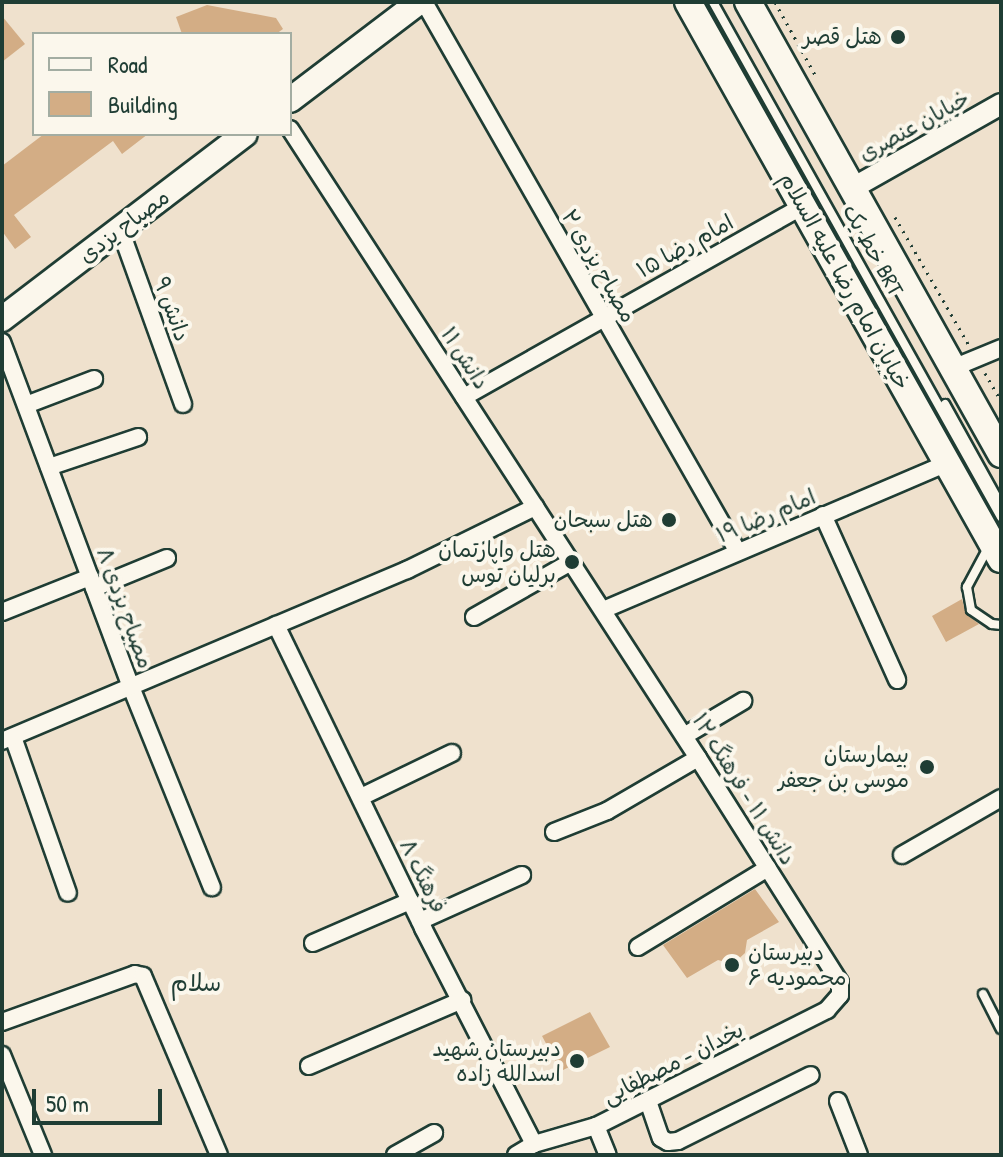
<!DOCTYPE html>
<meta charset="utf-8">
<style>
body{margin:0}
#map{position:relative;width:1003px;height:1157px;overflow:hidden;background:#efe1cd;font-family:"Patrick Hand","Playpen Sans Arabic",sans-serif}
div>[style]{position:absolute}
.building>*{inset:0;background:#d3ad85}
.path>*{height:3px;margin-top:-1.5px;transform-origin:0;background:repeating-linear-gradient(90deg,#1f3d34 0 2px,transparent 0 8px)}
.roads{filter:drop-shadow(2px 0 #1f3d34) drop-shadow(-2px 0 #1f3d34) drop-shadow(0 2px #1f3d34) drop-shadow(0 -2px #1f3d34)}
.service>*{height:8px;margin:-4px;padding:0 4px;transform-origin:4px;border-radius:4px;background:#fbf7ec}
.minor>*{height:16px;margin:-8px;padding:0 8px;transform-origin:8px;border-radius:8px;background:#fbf7ec}
.tertiary>*{height:20px;margin:-10px;padding:0 10px;transform-origin:10px;border-radius:10px;background:#fbf7ec}
.secondary>*{height:24px;margin:-12px;padding:0 12px;transform-origin:12px;border-radius:12px;background:#fbf7ec}
.primary>*{height:26px;margin:-13px;padding:0 13px;transform-origin:13px;border-radius:13px;background:#fbf7ec}
.dots>*{width:22px;height:22px;translate:-50% -50%;box-sizing:border-box;border:4px solid #fbf7ec;border-radius:50%}
span{translate:-50% -50%;white-space:nowrap;text-align:center;line-height:1.15;-webkit-text-stroke:8px #fbf7ec;paint-order:stroke}
.poi-label{font-size:22px;color:#1f3d34}
.right{translate:-100% -50%;text-align:right}
.left{translate:0 -50%;text-align:left}
.street-label{font-size:22px;color:#1f3d34}
.neighbourhood-label{font-size:24px;color:#1f3d34}
.frame{position:absolute;inset:0;border:4px solid #1f3d34;pointer-events:none}
.legend{position:absolute;left:32px;top:32px;width:260px;height:104px;box-sizing:border-box;background:#fbf7ec;border:2px solid #a3ada2;margin:0;padding:10px 14px;list-style:none;font-size:24px;color:#1f3d34}
.legend li{display:flex;align-items:center;gap:16px;height:40px}
.legend b{width:40px;border:2px solid #a3ada2}
.scale{position:absolute;left:32px;top:1089px;width:130px;height:36px;box-sizing:border-box;border:4px solid #1f3d34;border-top:0;padding-left:10px;font-size:24px;line-height:28px;white-space:nowrap;color:#1f3d34;-webkit-text-stroke:6px #fbf7ec;paint-order:stroke}
</style>
<div id="map">
<div class="building">
<div style="clip-path:polygon(207px 5px,276px 18px,283px 29px,276px 34px,182px 34px,176px 17px)"></div>
<div style="clip-path:polygon(2px 16px,25px 44px,2px 62px)"></div>
<div style="clip-path:polygon(44px 134px,148px 134px,122px 154px,113px 141px,14px 215px,31px 237px,15px 249px,2px 231px,2px 166px)"></div>
<div style="clip-path:polygon(962px 599px,966px 614px,979px 624px,946px 642px,932px 616px)"></div>
<div style="clip-path:polygon(755px 889px,779px 922px,747px 940px,745px 953px,733px 964px,718px 960px,687px 978px,663px 945px)"></div>
<div style="clip-path:polygon(590px 1012px,610px 1047px,561px 1071px,542px 1036px)"></div>
</div>
<div class="path">
<div style="left:775px;top:2px;width:87px;rotate:61.1deg"></div>
<div style="left:895px;top:217px;width:148px;rotate:60deg"></div>
<div style="left:985px;top:373px;width:32px;rotate:60deg"></div>
</div>
<div class="roads">
<div class="service">
<div style="left:713px;top:2px;width:590px;rotate:60.79deg"></div>
<div style="left:945px;top:404px;width:115px;rotate:61deg"></div>
<div style="left:989px;top:546px;width:47px;rotate:118.2deg"></div>
<div style="left:967px;top:587px;width:23px;rotate:80deg"></div>
<div style="left:971px;top:610px;width:25px;rotate:34deg"></div>
<div style="left:992px;top:624px;width:9px;rotate:6deg"></div>
<div style="left:983px;top:994px;width:39px;rotate:63deg"></div>
</div>
<div class="minor">
<div style="left:424px;top:2px;width:633px;rotate:60.28deg"></div>
<div style="left:290px;top:129px;width:750px;rotate:57.03deg"></div>
<div style="left:698px;top:758px;width:266px;rotate:57.7deg"></div>
<div style="left:840px;top:983px;width:12px;rotate:90deg"></div>
<div style="left:840px;top:995px;width:20px;rotate:131deg"></div>
<div style="left:827px;top:1010px;width:258px;rotate:153.3deg"></div>
<div style="left:596px;top:1126px;width:65px;rotate:163.8deg"></div>
<div style="left:534px;top:1144px;width:21px;rotate:149deg"></div>
<div style="left:120px;top:229px;width:186px;rotate:70.2deg"></div>
<div style="left:2px;top:342px;width:368px;rotate:69.5deg"></div>
<div style="left:131px;top:687px;width:216px;rotate:68deg"></div>
<div style="left:953px;top:368px;width:52px;rotate:-22.6deg"></div>
<div style="left:464px;top:397px;width:389px;rotate:-29.4deg"></div>
<div style="left:26px;top:405px;width:73px;rotate:-20.9deg"></div>
<div style="left:49px;top:467px;width:94px;rotate:-18.6deg"></div>
<div style="left:823px;top:515px;width:181px;rotate:65.8deg"></div>
<div style="left:94px;top:588px;width:79px;rotate:-22.3deg"></div>
<div style="left:603px;top:610px;width:374px;rotate:-23.1deg"></div>
<div style="left:2px;top:612px;width:95px;rotate:-21.7deg"></div>
<div style="left:474px;top:617px;width:112px;rotate:-29.6deg"></div>
<div style="left:276px;top:625px;width:337px;rotate:64.1deg"></div>
<div style="left:423px;top:928px;width:243px;rotate:62.8deg"></div>
<div style="left:684px;top:736px;width:69px;rotate:-30.7deg"></div>
<div style="left:13px;top:737px;width:165px;rotate:70.6deg"></div>
<div style="left:2px;top:741px;width:440px;rotate:-22.9deg"></div>
<div style="left:407px;top:570px;width:143px;rotate:-26.2deg"></div>
<div style="left:361px;top:797px;width:101px;rotate:-25.8deg"></div>
<div style="left:554px;top:832px;width:57px;rotate:-21.6deg"></div>
<div style="left:607px;top:811px;width:105px;rotate:-30.2deg"></div>
<div style="left:902px;top:855px;width:114px;rotate:-29.9deg"></div>
<div style="left:420px;top:921px;width:112px;rotate:-24.3deg"></div>
<div style="left:313px;top:943px;width:106px;rotate:-23.4deg"></div>
<div style="left:638px;top:947px;width:152px;rotate:-31.3deg"></div>
<div style="left:2px;top:1022px;width:141px;rotate:-19.8deg"></div>
<div style="left:135px;top:974px;width:8px;rotate:14deg"></div>
<div style="left:143px;top:976px;width:194px;rotate:67deg"></div>
<div style="left:2px;top:1055px;width:108px;rotate:67.7deg"></div>
<div style="left:309px;top:1066px;width:167px;rotate:-23.3deg"></div>
<div style="left:648px;top:1101px;width:39px;rotate:71deg"></div>
<div style="left:661px;top:1138px;width:8px;rotate:30deg"></div>
<div style="left:668px;top:1142px;width:10px;rotate:-6deg"></div>
<div style="left:678px;top:1141px;width:148px;rotate:-26.4deg"></div>
<div style="left:838px;top:1101px;width:58px;rotate:68.7deg"></div>
<div style="left:596px;top:1126px;width:31px;rotate:68deg"></div>
<div style="left:395px;top:1155px;width:45px;rotate:-29.4deg"></div>
</div>
<div class="tertiary">
<div style="left:851px;top:189px;width:172px;rotate:-29.5deg"></div>
</div>
<div class="secondary">
<div style="left:290px;top:100px;width:162px;rotate:-37.2deg"></div>
<div style="left:2px;top:319px;width:305px;rotate:-37.3deg"></div>
</div>
<div class="primary">
<div style="left:688px;top:2px;width:639px;rotate:60.67deg"></div>
<div style="left:748px;top:2px;width:518px;rotate:60.76deg"></div>
</div>
</div>
<div class="dots">
<div style="left:898px;top:37px;background:#1f3d34"></div>
<div style="left:669px;top:520px;background:#1f3d34"></div>
<div style="left:572px;top:562px;background:#1f3d34"></div>
<div style="left:927px;top:767px;background:#1f3d34"></div>
<div style="left:732px;top:965px;background:#1f3d34"></div>
<div style="left:577px;top:1061px;background:#1f3d34"></div>
</div>
<div class="poi-label">
<span class="right" style="left:882px;top:37px">هتل قصر</span>
<span class="right" style="left:653px;top:520px">هتل سبحان</span>
<span class="right" style="left:556px;top:562px">هتل واپارتمان<br>برلیان توس</span>
<span class="right" style="left:909px;top:767px">بیمارستان<br>موسی بن جعفر</span>
<span class="left" style="left:748px;top:965px">دبیرستان<br>محمودیه ۶</span>
<span class="right" style="left:561px;top:1061px">دبیرستان شهید<br>اسدالله زاده</span>
</div>
<div class="street-label">
<span style="left:914px;top:126px;rotate:-29deg">خیابان عنصری</span>
<span style="left:124px;top:226px;rotate:-37deg">مصباح یزدی</span>
<span style="left:685px;top:246px;rotate:-29deg">امام رضا ۱۵</span>
<span style="left:873px;top:250px;rotate:61deg">خط یک BRT</span>
<span style="left:599px;top:266px;rotate:60deg">مصباح یزدی ۲</span>
<span style="left:845px;top:281px;rotate:61deg">خیابان امام رضا علیه السلام</span>
<span style="left:172px;top:309px;rotate:70deg">دانش ۹</span>
<span style="left:465px;top:358px;rotate:57deg">دانش ۱۱</span>
<span style="left:766px;top:516px;rotate:-23deg">امام رضا ۱۹</span>
<span style="left:125px;top:608px;rotate:70deg">مصباح یزدی ۸</span>
<span style="left:744px;top:789px;rotate:58deg">دانش ۱۱ - فرهنگ ۱۲</span>
<span style="left:423px;top:876px;rotate:64deg">فرهنگ ۸</span>
<span style="left:673px;top:1063px;rotate:-27deg">یخدان - مصطفایی</span>
</div>
<div class="neighbourhood-label">
<span style="left:196px;top:983px">سلام</span>
</div>
<div class="frame"></div>
<ul class="legend">
<li><b style="height:10px;background:#fbf7ec"></b>Road</li>
<li><b style="height:22px;background:#d3ad85"></b>Building</li>
</ul>
<div class="scale">50 m</div>
</div>
